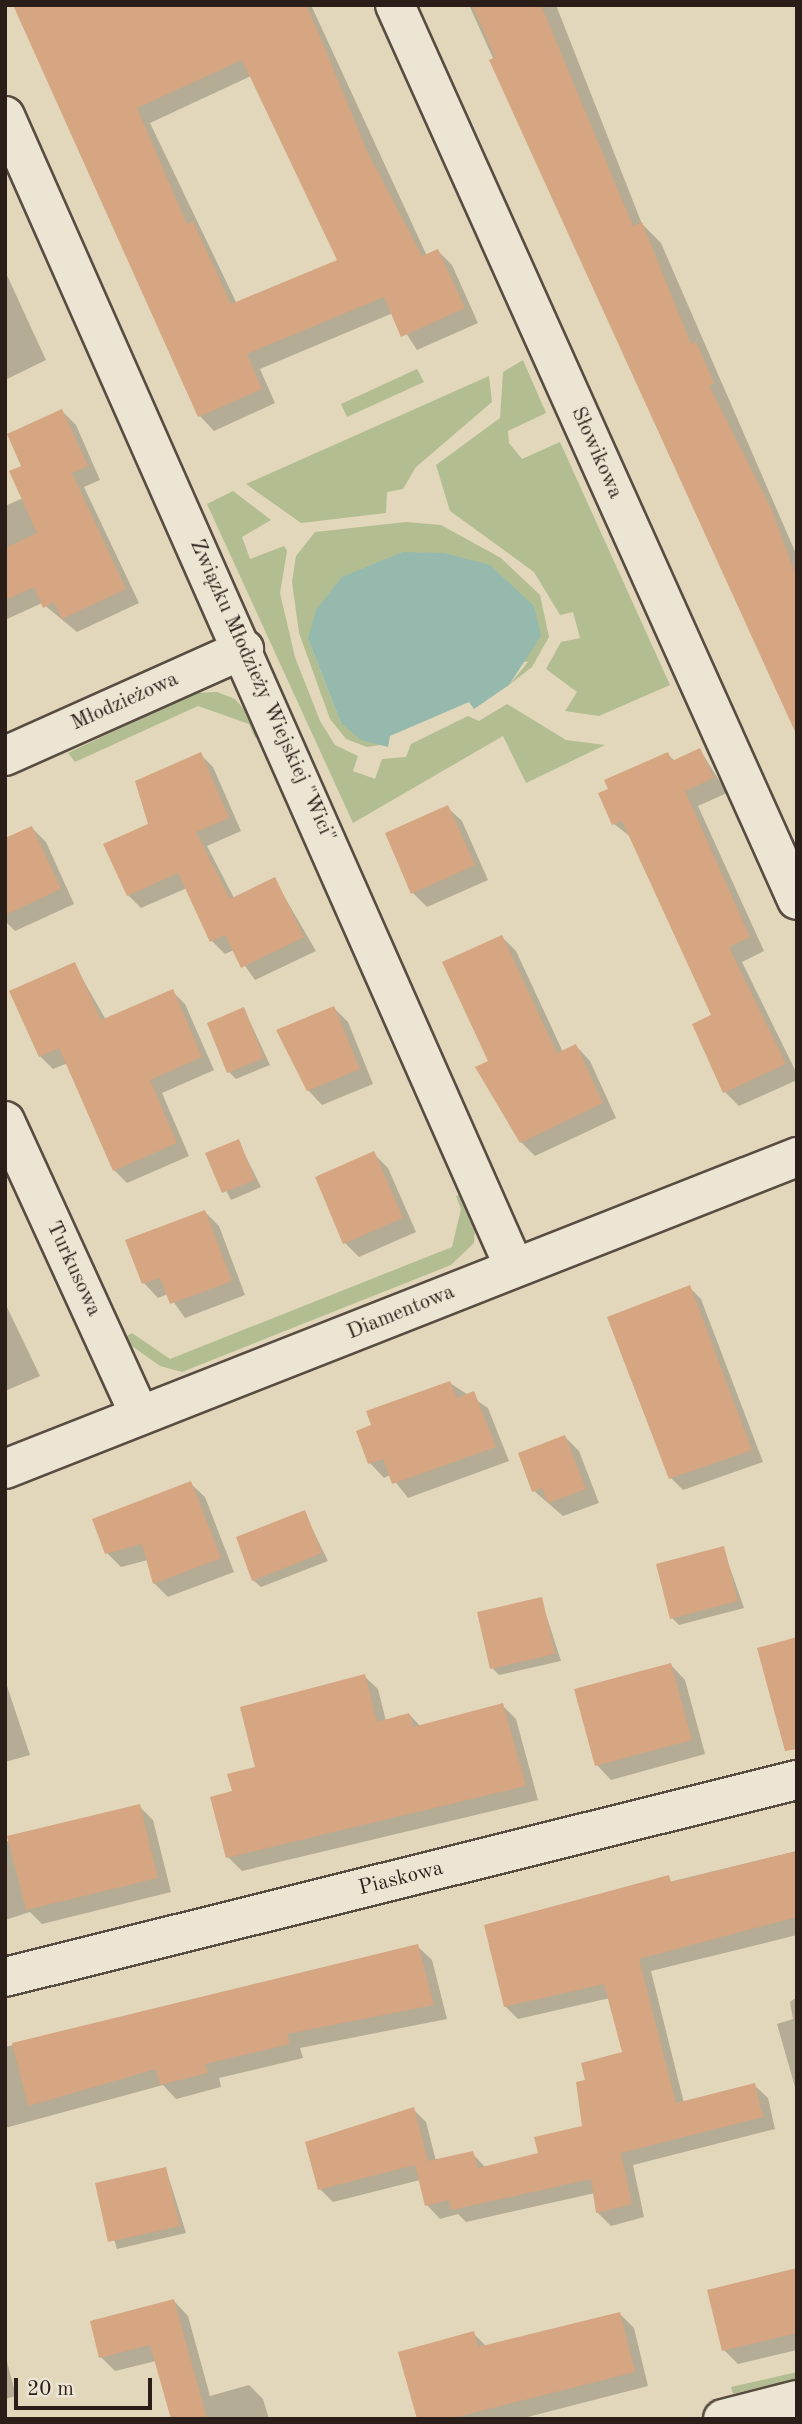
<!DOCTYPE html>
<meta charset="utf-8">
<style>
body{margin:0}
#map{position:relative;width:802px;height:2424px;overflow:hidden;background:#e2d7bb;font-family:"Old Standard TT",serif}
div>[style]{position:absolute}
.green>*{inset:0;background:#b2be91}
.water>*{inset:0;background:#95baad}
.shadow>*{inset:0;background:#0003}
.building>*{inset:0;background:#d6a581}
.roads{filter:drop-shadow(2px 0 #594c42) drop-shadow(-2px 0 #594c42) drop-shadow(0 2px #594c42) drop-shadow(0 -2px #594c42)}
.minor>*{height:38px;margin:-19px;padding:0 19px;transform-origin:19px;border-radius:19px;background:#ece5d3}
span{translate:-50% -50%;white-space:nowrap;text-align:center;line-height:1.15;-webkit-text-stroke:5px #ece5d3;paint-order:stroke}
.street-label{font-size:21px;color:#2b1e19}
.frame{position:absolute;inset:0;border:7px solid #2b1e19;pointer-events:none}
.scale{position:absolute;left:14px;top:2378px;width:138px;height:32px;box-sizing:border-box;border:4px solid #2b1e19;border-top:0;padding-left:9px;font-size:21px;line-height:24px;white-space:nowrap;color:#2b1e19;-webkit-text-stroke:5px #ece5d3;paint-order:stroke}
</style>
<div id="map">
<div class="green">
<div style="clip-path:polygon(523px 360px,546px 413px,508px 431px,509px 443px,522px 459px,560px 442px,670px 685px,599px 716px,565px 711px,577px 692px,546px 669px,561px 642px,580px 638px,573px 612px,560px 615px,534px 572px,450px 511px,436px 465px,500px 418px,503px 372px)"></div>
<div style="clip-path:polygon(417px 369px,424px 382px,347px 417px,341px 404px)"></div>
<div style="clip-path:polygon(489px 376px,492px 402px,416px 467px,403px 489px,387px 492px,386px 513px,301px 523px,246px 484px)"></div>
<div style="clip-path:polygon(233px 491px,271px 520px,242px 537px,250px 559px,284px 546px,287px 551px,280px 593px,295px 657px,320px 721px,335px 745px,358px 756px,353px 771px,375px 779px,382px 759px,406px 757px,411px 744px,468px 716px,479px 721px,507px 704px,566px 740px,605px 745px,526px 783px,503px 736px,353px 823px,207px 504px)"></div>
<div style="clip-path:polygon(406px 522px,441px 525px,501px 558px,540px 595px,549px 637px,532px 667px,509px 685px,528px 662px,308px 639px,341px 723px,380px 745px,367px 747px,346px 739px,330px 719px,299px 633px,292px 582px,296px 556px,315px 532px)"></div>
<div style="clip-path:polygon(217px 692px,235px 699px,264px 732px,255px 738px,249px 724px,198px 706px,75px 762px,68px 753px,194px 693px)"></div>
<div style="clip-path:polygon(466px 1193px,476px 1214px,474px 1243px,451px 1265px,182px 1372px,160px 1366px,122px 1339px,132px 1333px,170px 1359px,452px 1247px,461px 1209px,456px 1196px)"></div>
<div style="clip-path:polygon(797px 2372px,797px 2379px,733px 2394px,731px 2387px)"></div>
</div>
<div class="water">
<div style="clip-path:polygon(403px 552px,444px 553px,490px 565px,534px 606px,541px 636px,509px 685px,474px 709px,469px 702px,390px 736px,388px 747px,361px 740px,341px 723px,308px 639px,316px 610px,342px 577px)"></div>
</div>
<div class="shadow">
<div style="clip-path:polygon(evenodd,196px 5px,311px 5px,427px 256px,438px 251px,452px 265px,478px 323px,417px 350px,393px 313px,260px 369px,275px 403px,214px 431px,200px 416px,17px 12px,196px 5px,251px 76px,339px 261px,237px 304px,150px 123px,251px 76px)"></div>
<div style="clip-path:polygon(469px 5px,556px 5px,642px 224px,661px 243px,797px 556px,797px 704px,776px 685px)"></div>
<div style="clip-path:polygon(5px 271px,46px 360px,5px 380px)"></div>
<div style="clip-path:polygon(62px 411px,76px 425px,100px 480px,84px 487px,139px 603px,77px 632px,42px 603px,5px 620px,5px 506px,23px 498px,23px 467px)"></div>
<div style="clip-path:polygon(700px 750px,727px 793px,698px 806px,764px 951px,742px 962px,797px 1074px,797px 1080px,739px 1106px,725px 1092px,713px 1016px,631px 837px,614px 824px,667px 754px,675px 761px)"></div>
<div style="clip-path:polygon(200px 754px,213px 767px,241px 831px,207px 846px,234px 898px,274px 879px,316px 951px,255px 980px,234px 950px,225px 954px,212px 941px,187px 888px,141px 908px,128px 895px,150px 825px)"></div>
<div style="clip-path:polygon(447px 807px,462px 821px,488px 880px,427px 907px,413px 893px)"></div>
<div style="clip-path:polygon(32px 828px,46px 842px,74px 904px,15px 931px,5px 921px,5px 840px)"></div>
<div style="clip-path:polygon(502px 937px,516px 951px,563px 1052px,576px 1046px,590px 1061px,616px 1118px,535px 1156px,521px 1142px,491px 1062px)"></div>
<div style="clip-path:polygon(74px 964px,106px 1020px,172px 991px,185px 1004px,214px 1070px,162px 1093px,189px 1156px,127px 1183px,114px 1170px,68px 1063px,53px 1069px,40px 1056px)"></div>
<div style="clip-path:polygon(334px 1008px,348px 1022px,373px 1084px,322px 1105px,308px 1090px)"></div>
<div style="clip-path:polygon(244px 1009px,270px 1065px,236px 1079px,229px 1072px)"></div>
<div style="clip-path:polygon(238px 1141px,261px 1187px,231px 1200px,207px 1154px)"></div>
<div style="clip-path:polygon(374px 1154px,388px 1168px,416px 1232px,359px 1257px,345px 1243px)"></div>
<div style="clip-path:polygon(205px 1212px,219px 1226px,245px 1295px,185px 1318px,168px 1294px,158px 1298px,144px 1283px)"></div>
<div style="clip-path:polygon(689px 1287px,701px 1299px,763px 1462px,683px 1490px,671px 1478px)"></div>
<div style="clip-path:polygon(5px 1303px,40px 1376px,5px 1391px)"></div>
<div style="clip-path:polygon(450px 1383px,488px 1408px,509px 1461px,408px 1498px,390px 1475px,384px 1478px,370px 1463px)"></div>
<div style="clip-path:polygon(565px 1437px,579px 1451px,599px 1503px,563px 1516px,534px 1491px)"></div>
<div style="clip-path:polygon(190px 1483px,205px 1497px,234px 1572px,168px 1597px,154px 1583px,148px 1560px,121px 1567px,107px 1553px)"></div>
<div style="clip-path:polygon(304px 1512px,328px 1561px,261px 1587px,253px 1580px)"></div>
<div style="clip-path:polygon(723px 1548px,744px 1608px,679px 1625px,672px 1618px)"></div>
<div style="clip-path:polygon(541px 1599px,561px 1661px,499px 1675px,492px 1668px)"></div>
<div style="clip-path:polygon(671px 1665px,685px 1680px,705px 1754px,611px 1780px,597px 1765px)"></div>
<div style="clip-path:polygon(364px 1676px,378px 1689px,386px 1721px,409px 1714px,421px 1727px,502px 1705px,516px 1719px,538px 1800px,242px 1871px,228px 1857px,234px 1792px)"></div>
<div style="clip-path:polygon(5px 1680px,30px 1755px,5px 1762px)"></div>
<div style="clip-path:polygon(139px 1806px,153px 1820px,171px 1892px,42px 1924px,30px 1912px,5px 1920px,5px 1842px)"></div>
<div style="clip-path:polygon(797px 1851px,797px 1935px,651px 1971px,684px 2103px,754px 2085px,768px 2098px,775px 2129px,633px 2165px,644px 2217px,611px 2226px,598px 2213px,595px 2193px,466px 2222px,458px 2214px,440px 2219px,427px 2205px,420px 2180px,333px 2202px,320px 2189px,413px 2109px,426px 2122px,436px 2161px,472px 2153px,486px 2168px,540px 2154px,584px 2127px,587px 2081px,624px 2053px,610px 1998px,518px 2019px,505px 2006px,487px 1926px)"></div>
<div style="clip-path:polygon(417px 1946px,432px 1960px,447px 2019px,300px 2048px,303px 2058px,219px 2078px,221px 2087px,176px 2099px,163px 2085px,5px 2128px,5px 2047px)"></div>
<div style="clip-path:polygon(797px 1997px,797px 2094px,777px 2024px,793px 2019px,790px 2002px)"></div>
<div style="clip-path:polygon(166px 2169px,186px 2233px,117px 2249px,98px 2184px)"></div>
<div style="clip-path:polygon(797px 2270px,797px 2350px,738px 2364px,724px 2350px)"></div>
<div style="clip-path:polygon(174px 2301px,188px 2316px,210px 2396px,249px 2385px,263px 2399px,269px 2419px,173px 2419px,156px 2361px,115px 2371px,101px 2357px)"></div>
<div style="clip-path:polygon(620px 2314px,634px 2328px,648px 2386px,520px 2419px,419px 2419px,473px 2333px,487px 2347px)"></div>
<div style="clip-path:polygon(5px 2354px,16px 2396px,5px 2399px)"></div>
</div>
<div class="building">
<div style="clip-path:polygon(evenodd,13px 5px,307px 5px,367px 151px,422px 256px,438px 249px,465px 308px,401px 337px,384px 297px,247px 354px,262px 389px,198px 417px,13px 5px,242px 60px,337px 260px,231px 304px,193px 221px,187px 224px,137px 108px,242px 60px)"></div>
<div style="clip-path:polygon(472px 5px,541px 5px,633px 226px,642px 222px,691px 344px,696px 342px,714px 383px,709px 386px,771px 508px,797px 578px,797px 736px,489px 60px,495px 57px)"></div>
<div style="clip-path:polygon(62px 409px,88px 466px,72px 473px,126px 589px,62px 619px,54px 602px,43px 608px,34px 587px,5px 600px,5px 548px,37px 533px,9px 471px,21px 466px,7px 434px)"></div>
<div style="clip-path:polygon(700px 748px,714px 778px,685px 791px,750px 937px,729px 947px,786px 1064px,723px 1093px,692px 1024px,711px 1015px,622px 821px,612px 825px,598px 793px,608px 789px,604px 780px,668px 752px,672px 761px)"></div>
<div style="clip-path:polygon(201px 752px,229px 818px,196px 832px,230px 899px,275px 877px,304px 937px,241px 968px,225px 935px,210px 942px,178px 873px,127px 896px,103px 844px,148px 824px,135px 781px)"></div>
<div style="clip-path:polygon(448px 805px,475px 865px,411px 894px,385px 833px)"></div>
<div style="clip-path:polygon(32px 826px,61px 889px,5px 915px,5px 838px)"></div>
<div style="clip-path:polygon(502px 935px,557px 1053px,576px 1044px,603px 1103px,520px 1143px,475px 1067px,488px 1061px,442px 962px)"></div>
<div style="clip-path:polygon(75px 962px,101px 1020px,173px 989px,202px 1057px,150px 1080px,177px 1143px,113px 1171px,59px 1048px,39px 1057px,9px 991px)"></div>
<div style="clip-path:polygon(334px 1006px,360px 1069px,307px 1091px,276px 1030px)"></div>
<div style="clip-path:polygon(244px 1007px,264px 1058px,227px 1073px,207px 1023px)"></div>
<div style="clip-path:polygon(239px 1139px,255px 1180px,222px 1193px,205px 1153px)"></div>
<div style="clip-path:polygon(374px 1151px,403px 1218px,343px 1244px,315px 1177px)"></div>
<div style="clip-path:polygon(205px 1210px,232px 1281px,170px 1304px,160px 1278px,142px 1284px,125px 1240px)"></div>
<div style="clip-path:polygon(690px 1285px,752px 1450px,669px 1479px,607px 1317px)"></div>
<div style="clip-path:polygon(450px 1381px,457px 1398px,474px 1391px,496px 1447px,392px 1484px,383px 1459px,368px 1464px,356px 1431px,371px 1425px,366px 1411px)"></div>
<div style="clip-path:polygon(565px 1435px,586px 1489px,548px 1503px,542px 1488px,532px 1492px,518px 1453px)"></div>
<div style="clip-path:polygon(191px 1481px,221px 1558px,153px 1584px,142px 1544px,105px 1554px,92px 1519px)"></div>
<div style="clip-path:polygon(305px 1510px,322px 1553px,252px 1581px,236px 1537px)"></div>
<div style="clip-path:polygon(724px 1546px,738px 1601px,670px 1619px,656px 1564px)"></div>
<div style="clip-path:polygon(542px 1597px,555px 1654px,490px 1669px,477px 1612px)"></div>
<div style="clip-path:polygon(797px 1637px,797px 1749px,785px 1751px,757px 1648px)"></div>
<div style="clip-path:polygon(671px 1663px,692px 1740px,595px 1766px,574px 1689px)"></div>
<div style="clip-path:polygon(365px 1674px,377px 1722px,409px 1713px,413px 1727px,503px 1703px,526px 1786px,226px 1858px,210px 1797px,232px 1791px,227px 1774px,255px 1767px,240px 1707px)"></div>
<div style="clip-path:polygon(140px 1804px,158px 1878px,26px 1910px,7px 1836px)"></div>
<div style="clip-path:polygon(797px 1851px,797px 1917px,639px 1959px,676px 2103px,755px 2083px,763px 2117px,621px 2153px,632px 2204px,596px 2213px,591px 2179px,451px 2210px,449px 2200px,425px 2206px,415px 2165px,318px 2190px,305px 2142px,414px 2107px,428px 2161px,473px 2151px,478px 2168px,538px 2153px,534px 2137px,582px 2126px,576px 2082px,585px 2080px,581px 2063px,622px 2052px,604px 1984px,504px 2007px,484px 1925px,669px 1875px,671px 1882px)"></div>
<div style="clip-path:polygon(418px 1944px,434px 2005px,287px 2034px,290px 2044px,205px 2064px,208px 2073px,160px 2085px,156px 2069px,28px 2106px,12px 2043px)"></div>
<div style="clip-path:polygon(166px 2167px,180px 2226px,108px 2242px,95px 2183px)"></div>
<div style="clip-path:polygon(797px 2268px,797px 2333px,722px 2351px,707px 2290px)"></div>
<div style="clip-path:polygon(174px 2299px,207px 2419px,171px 2419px,150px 2345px,99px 2358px,90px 2321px)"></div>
<div style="clip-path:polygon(620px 2312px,635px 2372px,449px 2419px,417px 2419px,398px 2352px,474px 2331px,478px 2347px)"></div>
</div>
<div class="roads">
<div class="minor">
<div style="left:395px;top:5px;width:981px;rotate:65.81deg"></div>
<div style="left:5px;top:116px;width:1259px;rotate:66.14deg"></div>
<div style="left:5px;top:756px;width:262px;rotate:-24.1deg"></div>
<div style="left:5px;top:1121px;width:324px;rotate:65.4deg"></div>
<div style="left:5px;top:1469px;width:851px;rotate:-21.5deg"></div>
<div style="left:5px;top:1977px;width:816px;rotate:-13.97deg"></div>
<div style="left:723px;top:2419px;width:76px;rotate:-14.4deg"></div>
</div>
</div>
<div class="street-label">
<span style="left:596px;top:453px;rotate:66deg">Słowikowa</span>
<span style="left:262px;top:691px;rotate:66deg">Związku Młodzieży Wiejskiej "Wici"</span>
<span style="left:125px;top:702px;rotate:-24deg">Młodzieżowa</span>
<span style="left:73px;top:1269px;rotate:65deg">Turkusowa</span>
<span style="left:401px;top:1313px;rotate:-22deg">Diamentowa</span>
<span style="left:401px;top:1879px;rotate:-14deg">Piaskowa</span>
</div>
<div class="frame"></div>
<div class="scale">20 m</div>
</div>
